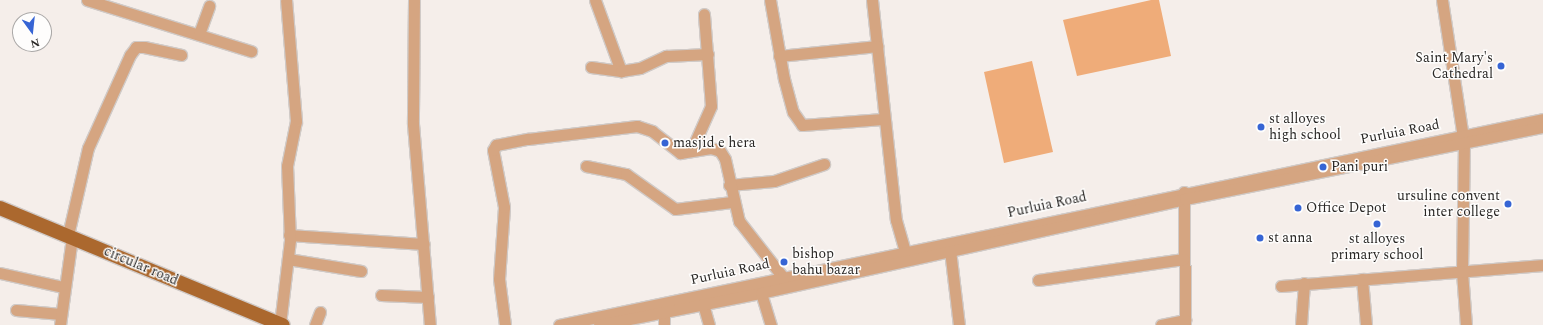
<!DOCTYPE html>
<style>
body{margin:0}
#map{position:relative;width:1543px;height:325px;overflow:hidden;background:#f5eeea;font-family:Spectral,serif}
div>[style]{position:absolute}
.green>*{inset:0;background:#efac79}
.roads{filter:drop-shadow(1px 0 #d0cac7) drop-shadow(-1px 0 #d0cac7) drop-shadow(0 1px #d0cac7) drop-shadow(0 -1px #d0cac7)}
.minor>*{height:11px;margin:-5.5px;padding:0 5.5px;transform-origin:5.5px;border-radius:5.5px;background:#d5a581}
.major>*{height:14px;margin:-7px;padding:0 7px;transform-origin:7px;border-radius:7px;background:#ab682e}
.dots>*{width:11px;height:11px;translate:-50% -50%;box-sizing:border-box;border:2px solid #fefdfc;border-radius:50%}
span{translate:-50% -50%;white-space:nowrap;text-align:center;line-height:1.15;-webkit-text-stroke:3px #fefdfc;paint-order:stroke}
.poi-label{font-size:14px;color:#292725}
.right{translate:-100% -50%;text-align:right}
.left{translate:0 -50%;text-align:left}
.street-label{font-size:14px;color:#292725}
.north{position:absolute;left:12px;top:12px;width:40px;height:40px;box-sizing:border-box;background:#fefdfc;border:1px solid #a9a7a6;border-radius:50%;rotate:165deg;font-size:11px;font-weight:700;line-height:16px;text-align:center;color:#292725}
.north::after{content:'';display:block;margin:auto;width:14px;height:18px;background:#3664d4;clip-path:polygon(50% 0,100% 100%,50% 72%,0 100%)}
</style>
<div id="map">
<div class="green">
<div style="clip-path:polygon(1151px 0,1159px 0,1171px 56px,1077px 76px,1063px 20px)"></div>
<div style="clip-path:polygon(1032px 61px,1053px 152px,1004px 163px,984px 72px)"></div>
</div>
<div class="roads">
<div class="minor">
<div style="left:87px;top:0;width:172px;rotate:17.3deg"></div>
<div style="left:414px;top:0;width:124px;rotate:90.5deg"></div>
<div style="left:413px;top:124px;width:202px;rotate:85.2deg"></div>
<div style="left:595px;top:0;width:76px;rotate:69.9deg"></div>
<div style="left:770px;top:0;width:80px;rotate:80deg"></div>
<div style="left:784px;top:79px;width:34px;rotate:75deg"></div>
<div style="left:793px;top:112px;width:16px;rotate:55deg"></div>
<div style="left:802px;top:125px;width:81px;rotate:-4.2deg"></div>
<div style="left:872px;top:0;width:221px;rotate:83.8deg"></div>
<div style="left:896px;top:220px;width:40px;rotate:74deg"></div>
<div style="left:1442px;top:0;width:145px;rotate:81.3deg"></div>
<div style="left:1464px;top:143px;width:129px;rotate:90.9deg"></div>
<div style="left:1462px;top:272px;width:53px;rotate:85.7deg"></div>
<div style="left:199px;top:34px;width:30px;rotate:-70deg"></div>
<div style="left:779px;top:56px;width:99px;rotate:-5.8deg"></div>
<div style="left:591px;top:67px;width:30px;rotate:8deg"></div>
<div style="left:621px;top:71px;width:19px;rotate:-9deg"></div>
<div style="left:640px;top:68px;width:29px;rotate:-25deg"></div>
<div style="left:666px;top:56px;width:42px;rotate:-2.7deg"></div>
<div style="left:691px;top:151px;width:49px;rotate:-66deg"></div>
<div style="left:711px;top:106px;width:92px;rotate:-94.4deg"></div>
<div style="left:586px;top:166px;width:41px;rotate:11.3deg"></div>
<div style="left:626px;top:174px;width:60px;rotate:35.5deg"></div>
<div style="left:675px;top:209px;width:57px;rotate:-7deg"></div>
<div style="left:729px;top:185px;width:45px;rotate:-5.1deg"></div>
<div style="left:774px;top:181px;width:53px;rotate:-18.8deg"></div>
<div style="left:1184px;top:192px;width:133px;rotate:89.6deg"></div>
<div style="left:68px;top:235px;width:89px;rotate:-77.1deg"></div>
<div style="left:88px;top:148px;width:102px;rotate:-65.7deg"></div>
<div style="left:130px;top:55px;width:10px;rotate:-53deg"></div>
<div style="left:136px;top:47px;width:8px"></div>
<div style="left:144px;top:47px;width:38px;rotate:12deg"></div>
<div style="left:289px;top:235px;width:135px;rotate:3.8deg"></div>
<div style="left:950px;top:250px;width:76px;rotate:83.2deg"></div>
<div style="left:288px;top:259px;width:74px;rotate:9.3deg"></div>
<div style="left:0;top:273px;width:65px;rotate:12.5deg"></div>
<div style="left:1362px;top:279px;width:46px;rotate:85deg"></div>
<div style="left:1038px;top:280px;width:147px;rotate:-8.2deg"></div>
<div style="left:1281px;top:286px;width:263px;rotate:-4.6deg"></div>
<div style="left:761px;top:293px;width:34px;rotate:73deg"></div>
<div style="left:381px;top:295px;width:47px;rotate:2.4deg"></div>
<div style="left:664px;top:304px;width:21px;rotate:90deg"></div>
<div style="left:703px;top:304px;width:22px;rotate:74deg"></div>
<div style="left:16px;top:310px;width:45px;rotate:5.1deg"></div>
<div style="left:280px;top:324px;width:85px;rotate:-83.2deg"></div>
<div style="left:290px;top:240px;width:74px;rotate:-92.3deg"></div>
<div style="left:287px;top:166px;width:46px;rotate:-78.7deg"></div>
<div style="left:296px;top:121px;width:121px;rotate:-94.7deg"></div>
<div style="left:60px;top:325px;width:89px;rotate:-82.2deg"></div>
<div style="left:315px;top:325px;width:14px;rotate:-69deg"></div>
<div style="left:505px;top:325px;width:46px;rotate:-97.4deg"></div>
<div style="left:499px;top:279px;width:72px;rotate:-86deg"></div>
<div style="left:504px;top:207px;width:58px;rotate:-100.9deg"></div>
<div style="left:493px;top:150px;width:6px;rotate:-59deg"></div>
<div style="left:496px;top:145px;width:33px;rotate:-11deg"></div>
<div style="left:528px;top:139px;width:110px;rotate:-6.8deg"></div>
<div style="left:637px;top:126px;width:16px;rotate:18deg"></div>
<div style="left:652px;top:131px;width:36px;rotate:38deg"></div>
<div style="left:680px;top:153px;width:31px;rotate:-9deg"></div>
<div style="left:711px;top:148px;width:9px;rotate:18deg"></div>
<div style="left:720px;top:151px;width:9px;rotate:58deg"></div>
<div style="left:725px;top:159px;width:64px;rotate:77.3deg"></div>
<div style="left:739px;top:221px;width:76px;rotate:51.9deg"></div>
<div style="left:559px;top:325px;width:1005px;rotate:-11.82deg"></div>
<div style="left:599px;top:325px;width:165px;rotate:-11.2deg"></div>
<div style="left:761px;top:293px;width:434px;rotate:-12.5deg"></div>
<div style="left:1185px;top:199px;width:365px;rotate:-11.4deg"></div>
<div style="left:1161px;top:325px;width:25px;rotate:-12deg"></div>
<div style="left:1301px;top:325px;width:42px;rotate:-85.9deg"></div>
</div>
<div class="major">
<div style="left:0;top:208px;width:306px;rotate:22.5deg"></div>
</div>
</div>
<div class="dots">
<div style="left:1501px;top:66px;background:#3664d4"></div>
<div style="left:1261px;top:127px;background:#3664d4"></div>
<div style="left:665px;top:143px;background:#3664d4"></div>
<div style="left:1323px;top:167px;background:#3664d4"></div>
<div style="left:1508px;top:204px;background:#3664d4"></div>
<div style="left:1298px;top:208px;background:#3664d4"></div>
<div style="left:1377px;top:224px;background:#3664d4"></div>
<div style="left:1260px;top:238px;background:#3664d4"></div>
<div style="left:784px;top:262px;background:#3664d4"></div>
</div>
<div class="poi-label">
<span class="right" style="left:1493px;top:66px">Saint Mary's<br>Cathedral</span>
<span class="left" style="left:1269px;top:127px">st alloyes<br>high school</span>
<span class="left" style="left:673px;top:143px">masjid e hera</span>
<span class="left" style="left:1331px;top:167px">Pani puri</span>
<span class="right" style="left:1500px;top:204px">ursuline convent<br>inter college</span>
<span class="left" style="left:1306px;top:208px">Office Depot</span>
<span class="left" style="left:1268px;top:238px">st anna</span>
<span style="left:1377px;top:247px">st alloyes<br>primary school</span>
<span class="left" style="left:792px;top:262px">bishop<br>bahu bazar</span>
</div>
<div class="street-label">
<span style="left:1400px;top:132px;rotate:-11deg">Purluia Road</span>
<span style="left:1047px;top:205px;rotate:-12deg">Purluia Road</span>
<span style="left:141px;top:266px;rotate:23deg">circular road</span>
<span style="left:730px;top:272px;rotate:-12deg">Purluia Road</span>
</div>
<div class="north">N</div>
</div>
